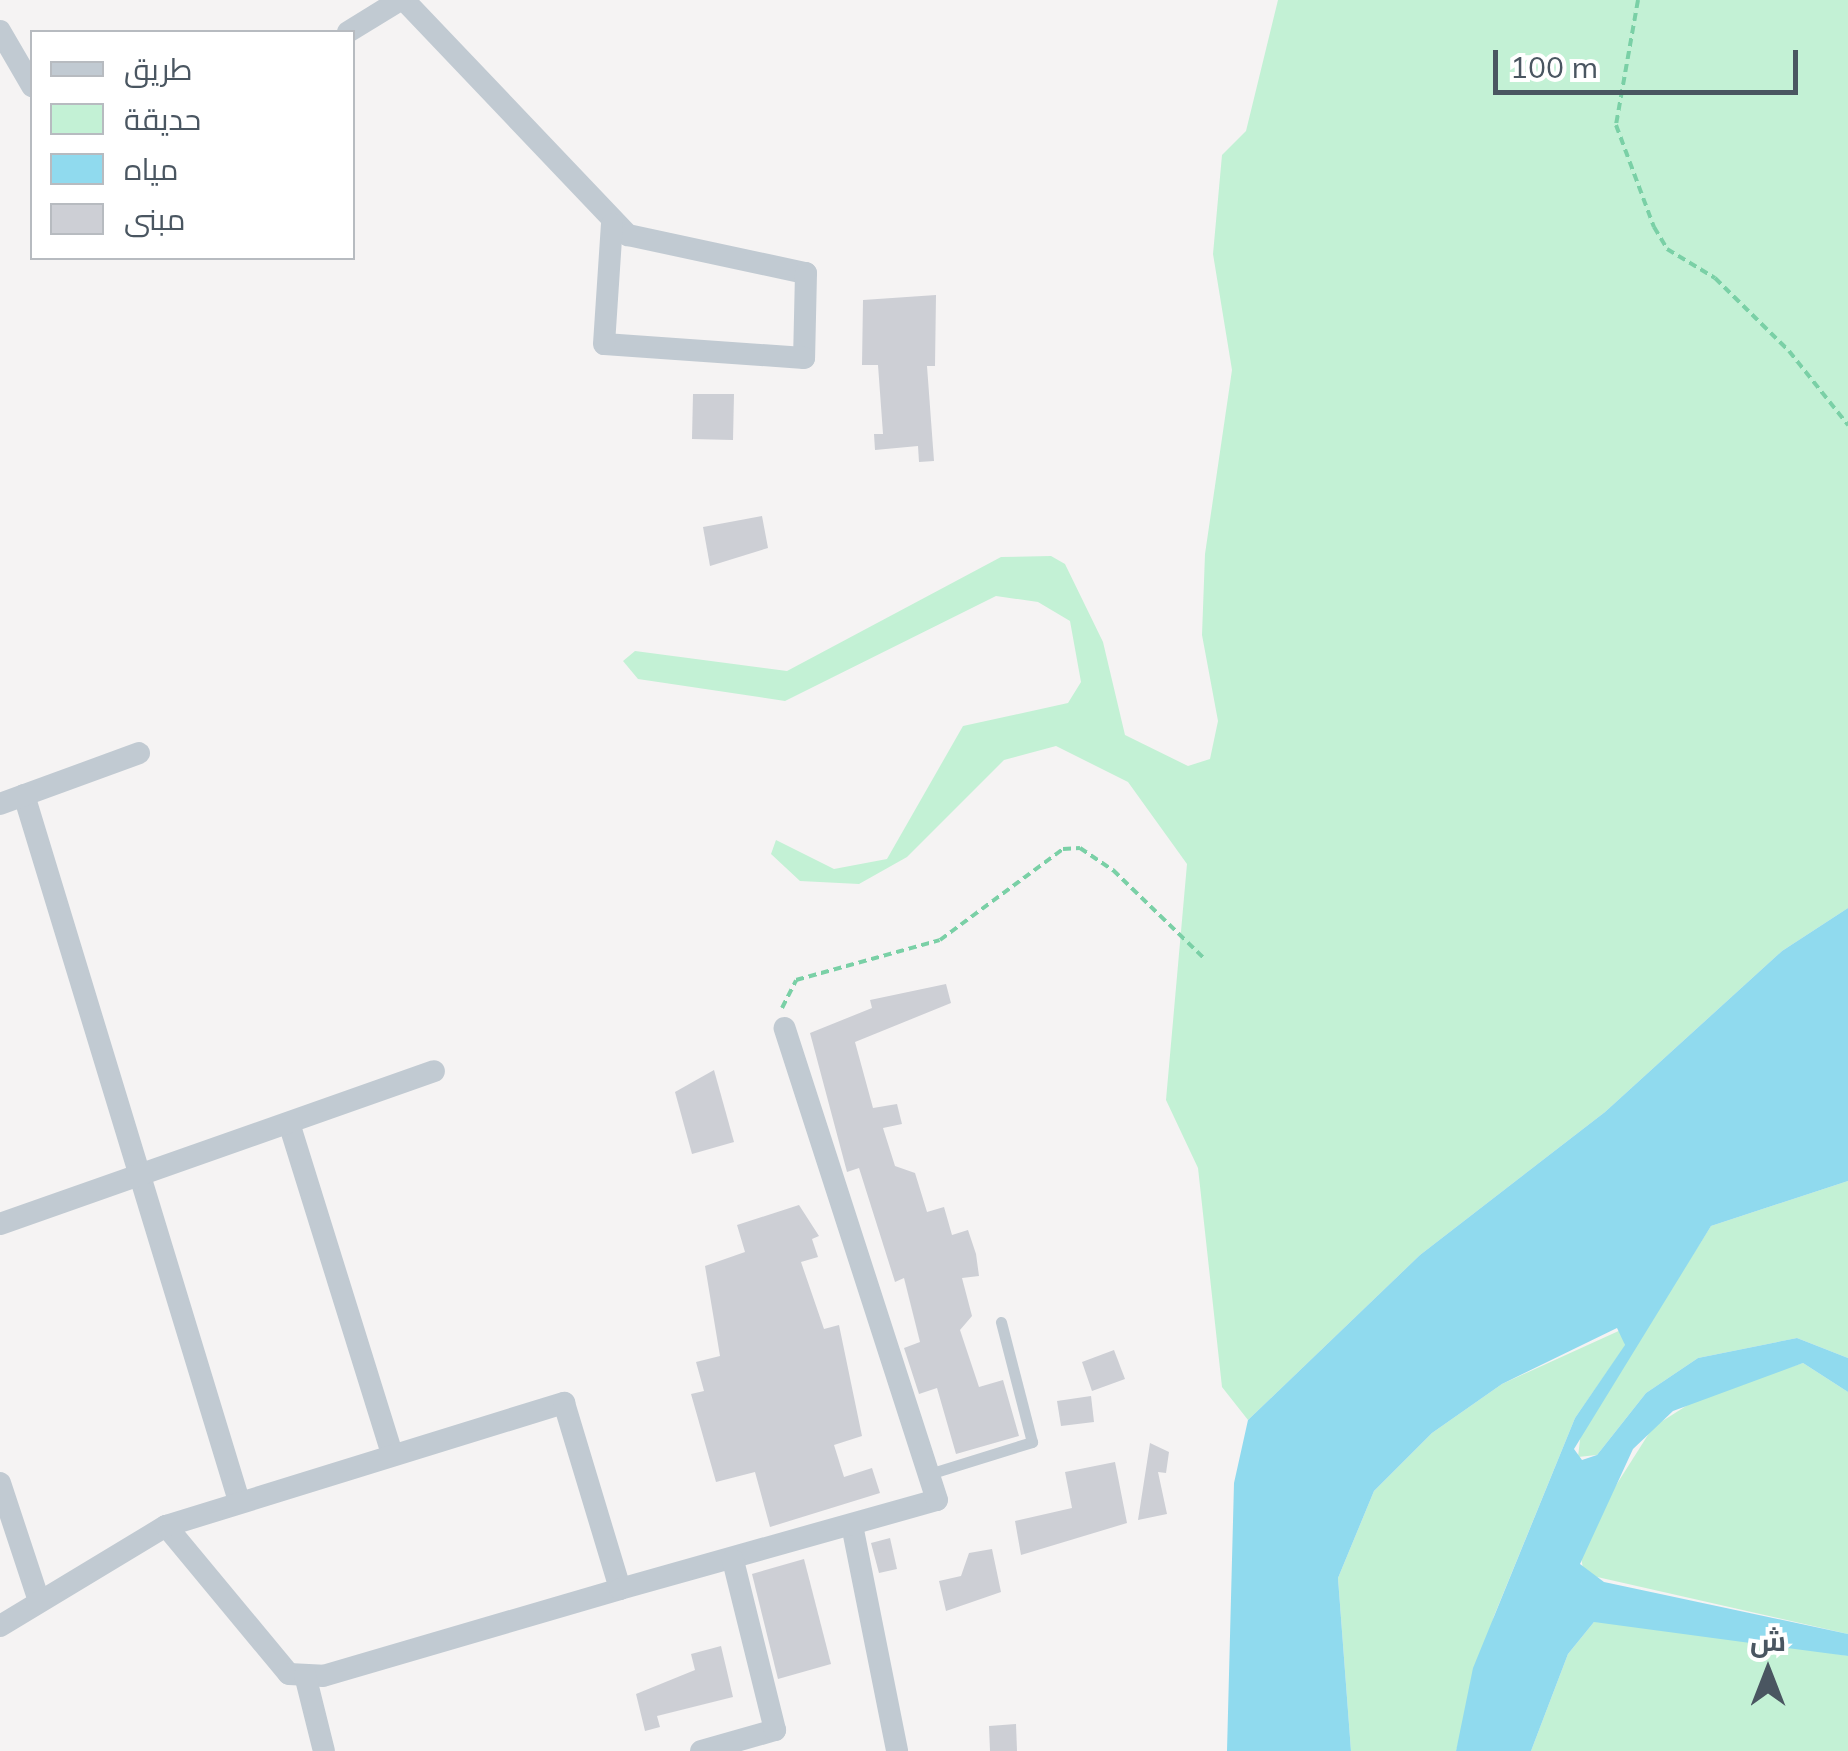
<!DOCTYPE html>
<meta charset="utf-8">
<style>
body{margin:0}
#map{position:relative;width:1848px;height:1751px;overflow:hidden;background:#f5f3f3;font-family:Mulish,Cairo,sans-serif}
div>[style]{position:absolute}
.green>*{inset:0;background:#c3f1d5}
.water>*{inset:0;background:#90daee}
.building>*{inset:0;background:#cdcfd5}
.path>*{height:4px;margin-top:-2px;transform-origin:0;background:repeating-linear-gradient(90deg,#7ad0a6 0 8px,transparent 0 13px)}
.lane>*{height:11px;margin:-5.5px;padding:0 5.5px;transform-origin:5.5px;border-radius:5.5px;background:#c1cad2}
.street>*{height:22px;margin:-11px;padding:0 11px;transform-origin:11px;border-radius:11px;background:#c1cad2}
span{translate:-50% -50%;white-space:nowrap;text-align:center;line-height:1.15;-webkit-text-stroke:10px #fff;paint-order:stroke}
.legend{position:absolute;left:30px;top:30px;width:325px;height:230px;box-sizing:border-box;background:#fff;border:2px solid #b7bbc0;margin:0;padding:12px 18px;list-style:none;font-size:30px;color:#4a5661}
.legend li{display:flex;align-items:center;gap:20px;height:50px}
.legend b{width:50px;border:2px solid #b7bbc0}
.north{position:absolute;left:1718px;top:1621px;width:100px;height:100px;-webkit-text-stroke:8px #fff;paint-order:stroke;rotate:0deg;font-size:28px;font-weight:700;line-height:40px;text-align:center;color:#4a5661}
.north::after{content:'';display:block;margin:auto;width:35px;height:45px;background:#4a5661;clip-path:polygon(50% 0,100% 100%,50% 72%,0 100%)}
.scale{position:absolute;left:1493px;top:50px;width:305px;height:45px;box-sizing:border-box;border:5px solid #4a5661;border-top:0;padding-left:12px;font-size:30px;line-height:35px;white-space:nowrap;color:#4a5661;-webkit-text-stroke:8px #fff;paint-order:stroke}
</style>
<div id="map">
<div class="green">
<div style="clip-path:polygon(1278px 0,1848px 0,1848px 908px,1782px 951px,1605px 1112px,1420px 1255px,1248px 1420px,1222px 1387px,1198px 1168px,1166px 1100px,1187px 864px,1128px 782px,1056px 746px,1004px 760px,907px 857px,859px 884px,800px 881px,771px 854px,776px 840px,834px 869px,887px 859px,963px 726px,1068px 703px,1081px 682px,1070px 621px,1038px 602px,996px 596px,785px 701px,638px 679px,623px 661px,635px 651px,787px 671px,1001px 557px,1051px 556px,1065px 564px,1103px 642px,1125px 735px,1188px 766px,1210px 759px,1218px 721px,1202px 635px,1205px 554px,1232px 370px,1213px 254px,1222px 155px,1246px 131px)"></div>
<div style="clip-path:polygon(1848px 1181px,1848px 1358px,1797px 1338px,1698px 1358px,1646px 1393px,1597px 1455px,1578px 1457px,1581px 1431px,1711px 1226px)"></div>
<div style="clip-path:polygon(1623px 1329px,1625px 1346px,1575px 1418px,1494px 1616px,1456px 1751px,1351px 1751px,1338px 1578px,1374px 1491px,1432px 1433px,1502px 1384px)"></div>
<div style="clip-path:polygon(1803px 1363px,1848px 1392px,1848px 1634px,1584px 1574px,1580px 1552px,1594px 1520px,1653px 1427px,1705px 1394px)"></div>
<div style="clip-path:polygon(1594px 1622px,1657px 1623px,1848px 1656px,1848px 1751px,1531px 1751px,1568px 1654px)"></div>
</div>
<div class="water">
<div style="clip-path:polygon(1848px 908px,1848px 1181px,1711px 1226px,1574px 1449px,1582px 1460px,1597px 1455px,1646px 1393px,1698px 1358px,1797px 1338px,1848px 1358px,1848px 1392px,1803px 1363px,1673px 1411px,1633px 1449px,1580px 1564px,1604px 1582px,1848px 1634px,1848px 1656px,1594px 1622px,1568px 1654px,1531px 1751px,1456px 1751px,1473px 1668px,1575px 1418px,1625px 1345px,1617px 1328px,1502px 1384px,1432px 1433px,1374px 1491px,1338px 1578px,1351px 1751px,1227px 1751px,1234px 1483px,1248px 1420px,1420px 1255px,1605px 1112px,1782px 951px)"></div>
</div>
<div class="building">
<div style="clip-path:polygon(936px 295px,935px 366px,927px 366px,934px 461px,919px 462px,918px 446px,875px 450px,874px 434px,883px 434px,878px 365px,862px 365px,863px 300px)"></div>
<div style="clip-path:polygon(693px 394px,734px 394px,733px 440px,692px 439px)"></div>
<div style="clip-path:polygon(762px 516px,768px 548px,710px 566px,703px 527px)"></div>
<div style="clip-path:polygon(946px 984px,951px 1003px,855px 1042px,873px 1108px,897px 1104px,902px 1124px,883px 1128px,895px 1166px,915px 1173px,927px 1212px,944px 1207px,952px 1235px,968px 1230px,976px 1254px,979px 1276px,962px 1278px,972px 1316px,960px 1330px,979px 1387px,1003px 1380px,1019px 1436px,956px 1454px,937px 1388px,919px 1394px,904px 1348px,920px 1342px,904px 1278px,895px 1282px,859px 1168px,847px 1172px,810px 1033px,872px 1008px,870px 1000px)"></div>
<div style="clip-path:polygon(714px 1070px,734px 1142px,692px 1154px,675px 1092px)"></div>
<div style="clip-path:polygon(799px 1205px,819px 1236px,812px 1239px,818px 1257px,801px 1262px,824px 1329px,839px 1325px,862px 1436px,834px 1445px,844px 1477px,872px 1468px,880px 1493px,770px 1527px,755px 1472px,716px 1482px,691px 1394px,704px 1391px,696px 1362px,720px 1356px,705px 1266px,745px 1252px,737px 1225px)"></div>
<div style="clip-path:polygon(1114px 1350px,1125px 1379px,1092px 1391px,1082px 1362px)"></div>
<div style="clip-path:polygon(1091px 1396px,1094px 1422px,1061px 1426px,1057px 1401px)"></div>
<div style="clip-path:polygon(1150px 1443px,1169px 1452px,1166px 1473px,1158px 1472px,1167px 1514px,1138px 1520px)"></div>
<div style="clip-path:polygon(1115px 1462px,1127px 1523px,1021px 1555px,1015px 1521px,1072px 1508px,1065px 1472px)"></div>
<div style="clip-path:polygon(890px 1538px,897px 1569px,879px 1573px,871px 1543px)"></div>
<div style="clip-path:polygon(992px 1549px,1001px 1592px,946px 1611px,939px 1581px,961px 1576px,969px 1553px)"></div>
<div style="clip-path:polygon(804px 1559px,831px 1664px,778px 1679px,752px 1574px)"></div>
<div style="clip-path:polygon(721px 1646px,733px 1697px,657px 1716px,660px 1727px,645px 1731px,636px 1694px,695px 1670px,691px 1654px)"></div>
<div style="clip-path:polygon(1016px 1724px,1017px 1751px,990px 1751px,989px 1726px)"></div>
</div>
<div class="path">
<div style="left:1638px;top:0;width:127px;rotate:100deg"></div>
<div style="left:1616px;top:125px;width:109px;rotate:69.6deg"></div>
<div style="left:1654px;top:227px;width:26px;rotate:59deg"></div>
<div style="left:1667px;top:249px;width:56px;rotate:31.1deg"></div>
<div style="left:1715px;top:278px;width:104px;rotate:44.6deg"></div>
<div style="left:1789px;top:351px;width:95px;rotate:51.4deg"></div>
<div style="left:782px;top:1008px;width:31px;rotate:-63deg"></div>
<div style="left:796px;top:980px;width:149px;rotate:-15.5deg"></div>
<div style="left:940px;top:940px;width:153px;rotate:-36.5deg"></div>
<div style="left:1063px;top:849px;width:17px;rotate:-3deg"></div>
<div style="left:1080px;top:848px;width:40px;rotate:34deg"></div>
<div style="left:1113px;top:870px;width:128px;rotate:44.1deg"></div>
</div>
<div class="lane">
<div style="left:929px;top:1474px;width:108px;rotate:-17.3deg"></div>
<div style="left:1032px;top:1442px;width:124px;rotate:-104.5deg"></div>
</div>
<div class="street">
<div style="left:404px;top:0;width:325px;rotate:46.4deg"></div>
<div style="left:628px;top:235px;width:182px;rotate:12.1deg"></div>
<div style="left:806px;top:273px;width:85px;rotate:91.3deg"></div>
<div style="left:804px;top:358px;width:200px;rotate:-176deg"></div>
<div style="left:604px;top:344px;width:120px;rotate:-86.2deg"></div>
<div style="left:0;top:31px;width:64px;rotate:59.8deg"></div>
<div style="left:348px;top:32px;width:61px;rotate:-31.6deg"></div>
<div style="left:24px;top:795px;width:738px;rotate:73.06deg"></div>
<div style="left:0;top:804px;width:148px;rotate:-20.1deg"></div>
<div style="left:289px;top:1123px;width:343px;rotate:72.7deg"></div>
<div style="left:0;top:1224px;width:460px;rotate:-19.4deg"></div>
<div style="left:0;top:1483px;width:124px;rotate:71.7deg"></div>
<div style="left:852px;top:1525px;width:230px;rotate:78.7deg"></div>
<div style="left:166px;top:1526px;width:192px;rotate:50.3deg"></div>
<div style="left:289px;top:1674px;width:34px;rotate:3deg"></div>
<div style="left:323px;top:1676px;width:309px;rotate:-16.3deg"></div>
<div style="left:0;top:1626px;width:194px;rotate:-31.1deg"></div>
<div style="left:166px;top:1526px;width:417px;rotate:-17.2deg"></div>
<div style="left:564px;top:1403px;width:194px;rotate:73.2deg"></div>
<div style="left:620px;top:1589px;width:329px;rotate:-15.7deg"></div>
<div style="left:937px;top:1500px;width:496px;rotate:-107.9deg"></div>
<div style="left:305px;top:1675px;width:78px;rotate:76deg"></div>
<div style="left:701px;top:1751px;width:77px;rotate:-15.8deg"></div>
<div style="left:775px;top:1730px;width:175px;rotate:-103.9deg"></div>
</div>
<ul class="legend">
<li><b style="height:12px;background:#c1cad2"></b>طريق</li>
<li><b style="height:28px;background:#c3f1d5"></b>حديقة</li>
<li><b style="height:28px;background:#90daee"></b>مياه</li>
<li><b style="height:28px;background:#cdcfd5"></b>مبنى</li>
</ul>
<div class="north">ش</div>
<div class="scale">100 m</div>
</div>
